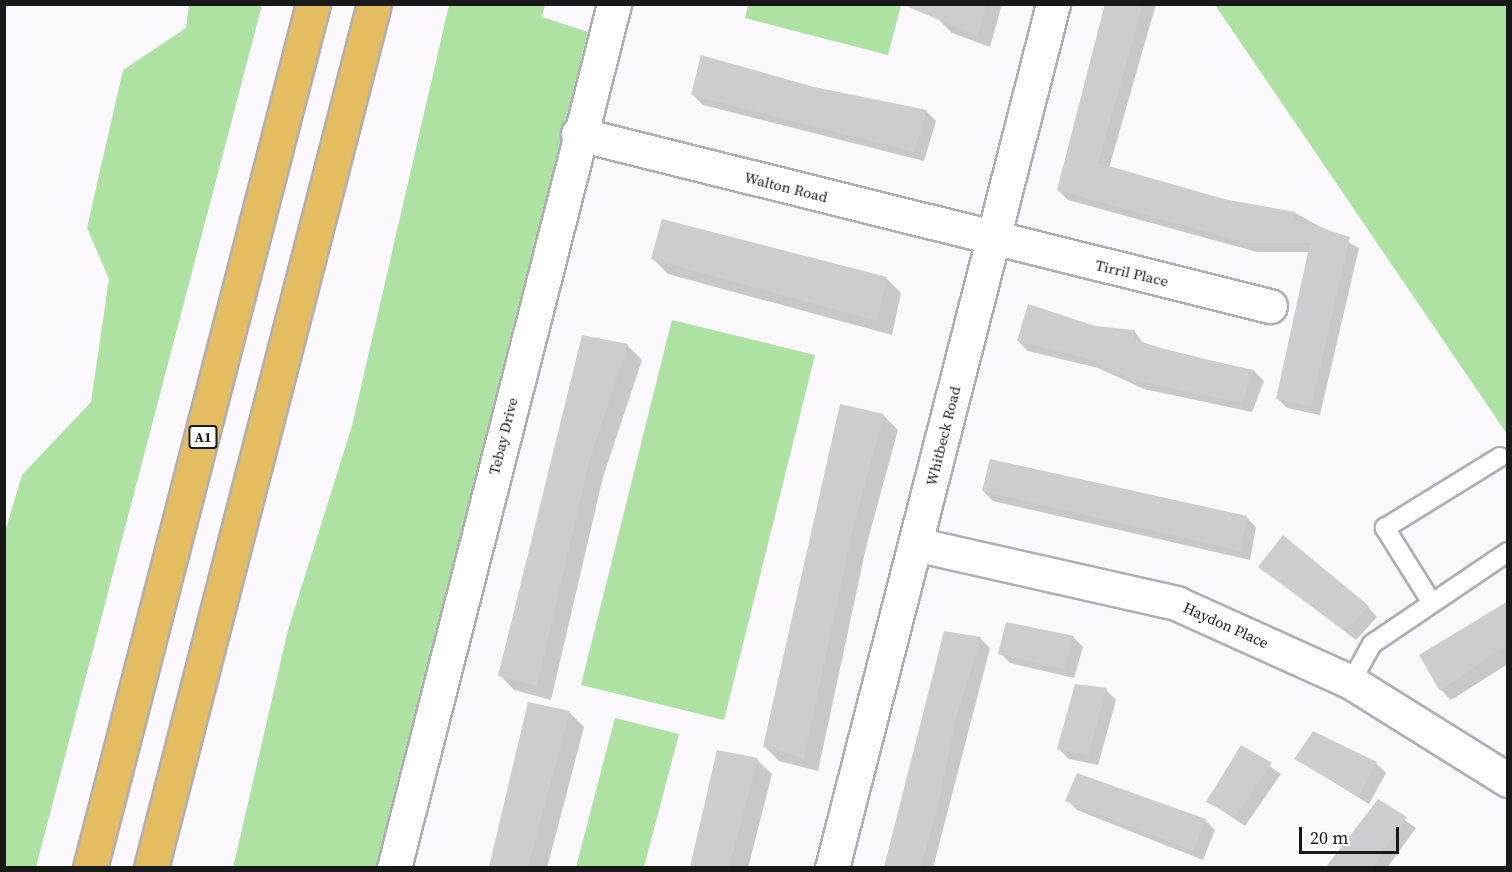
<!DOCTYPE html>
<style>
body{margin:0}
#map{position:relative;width:1512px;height:872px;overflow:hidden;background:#fbf9fe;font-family:"Source Serif 4",serif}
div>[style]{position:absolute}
.green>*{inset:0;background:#ade2a3}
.shadow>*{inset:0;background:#0003}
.building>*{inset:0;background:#ceccd0}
.roads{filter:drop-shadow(2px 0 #b0aeb2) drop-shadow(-2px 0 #b0aeb2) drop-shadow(0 2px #b0aeb2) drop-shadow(0 -2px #b0aeb2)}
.lane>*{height:18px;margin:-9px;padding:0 9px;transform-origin:9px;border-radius:9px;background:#fff}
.street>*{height:33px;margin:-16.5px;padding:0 16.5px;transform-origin:16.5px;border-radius:16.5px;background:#fff}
.highway>*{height:33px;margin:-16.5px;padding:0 16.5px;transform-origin:16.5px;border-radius:16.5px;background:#e4bd60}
span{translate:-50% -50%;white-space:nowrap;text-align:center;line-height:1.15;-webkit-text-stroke:4.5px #fff;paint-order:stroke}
.shield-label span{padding:2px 4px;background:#fff;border:2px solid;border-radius:4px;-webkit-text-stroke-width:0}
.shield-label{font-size:14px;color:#19191a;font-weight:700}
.street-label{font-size:15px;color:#19191a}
.frame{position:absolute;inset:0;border:6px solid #19191a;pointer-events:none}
.scale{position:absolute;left:1299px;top:827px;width:100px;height:27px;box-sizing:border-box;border:3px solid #19191a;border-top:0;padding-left:8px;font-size:18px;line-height:21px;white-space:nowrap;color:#19191a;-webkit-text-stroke:4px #fff;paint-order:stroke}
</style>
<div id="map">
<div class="green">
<div style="clip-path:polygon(189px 5px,262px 5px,36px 867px,5px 867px,5px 532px,22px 475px,91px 402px,109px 279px,87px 228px,123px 70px,186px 28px)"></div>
<div style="clip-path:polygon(449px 5px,545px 5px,542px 17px,588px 32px,377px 867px,233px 868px,288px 630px,352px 426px)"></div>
<div style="clip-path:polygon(748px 5px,748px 4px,901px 5px,888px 55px,745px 18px)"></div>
<div style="clip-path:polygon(1215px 5px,1507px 5px,1507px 434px)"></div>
<div style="clip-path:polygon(672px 320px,815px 355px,724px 720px,581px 685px)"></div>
<div style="clip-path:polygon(615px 718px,679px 734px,644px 867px,576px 867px)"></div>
</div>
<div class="shadow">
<div style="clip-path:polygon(944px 4px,1002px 4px,990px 47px,952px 33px,939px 20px)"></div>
<div style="clip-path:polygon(1105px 4px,1156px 4px,1109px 168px,1223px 200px,1295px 213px,1359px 248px,1320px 415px,1287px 408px,1277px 398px,1310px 252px,1257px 252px,1068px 200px,1058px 190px)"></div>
<div style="clip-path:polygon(814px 88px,926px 111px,936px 121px,924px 161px,703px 105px,693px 95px)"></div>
<div style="clip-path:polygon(653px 259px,887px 279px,901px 293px,892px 335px,668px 274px)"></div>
<div style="clip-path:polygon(1095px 327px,1135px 332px,1144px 344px,1254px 371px,1264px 381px,1252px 412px,1144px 389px,1098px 368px,1028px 351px,1018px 341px)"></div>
<div style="clip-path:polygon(627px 345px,642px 360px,603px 477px,551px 700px,514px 690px,500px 675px)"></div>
<div style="clip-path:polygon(883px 415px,898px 430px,867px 543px,818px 771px,779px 761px,765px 747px)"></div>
<div style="clip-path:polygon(983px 491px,1246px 517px,1256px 527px,1250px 560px,993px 501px)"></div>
<div style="clip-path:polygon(1260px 567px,1368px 607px,1377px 617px,1356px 640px)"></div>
<div style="clip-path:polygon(1508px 603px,1508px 664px,1451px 700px,1441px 690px)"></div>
<div style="clip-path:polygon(945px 633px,980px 638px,990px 648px,933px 868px,886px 868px)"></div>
<div style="clip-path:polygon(1073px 637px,1083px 647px,1074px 678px,1010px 663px,1000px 653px)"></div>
<div style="clip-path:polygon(1106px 690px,1116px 700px,1098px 765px,1069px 759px,1059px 749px)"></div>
<div style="clip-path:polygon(529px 703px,569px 712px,584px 727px,547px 868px,490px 868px)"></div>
<div style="clip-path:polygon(1241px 747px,1281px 774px,1245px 826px,1208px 801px)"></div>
<div style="clip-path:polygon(719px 752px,757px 760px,772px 774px,748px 868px,691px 868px)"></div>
<div style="clip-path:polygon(1296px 759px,1376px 763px,1386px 773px,1369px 804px)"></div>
<div style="clip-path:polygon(1067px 800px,1205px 820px,1215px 830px,1203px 860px,1077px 810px)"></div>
<div style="clip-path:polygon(1378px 801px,1416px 828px,1387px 868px,1328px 868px)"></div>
</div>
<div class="building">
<div style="clip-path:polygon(901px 4px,986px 4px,978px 36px)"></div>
<div style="clip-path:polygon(1105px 4px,1143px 4px,1098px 163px,1224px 199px,1295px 212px,1293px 219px,1350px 237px,1311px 406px,1276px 399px,1310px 243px,1246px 243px,1057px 190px)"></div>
<div style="clip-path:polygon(701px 55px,814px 87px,927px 110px,914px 152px,691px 95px)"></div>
<div style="clip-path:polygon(662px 219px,887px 277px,877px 321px,651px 259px)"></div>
<div style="clip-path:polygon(1028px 304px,1095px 326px,1135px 330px,1133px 339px,1179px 354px,1254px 370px,1242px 403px,1133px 380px,1086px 358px,1017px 341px)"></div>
<div style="clip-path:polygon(582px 335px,628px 344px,589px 462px,537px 686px,498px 676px)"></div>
<div style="clip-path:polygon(840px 404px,884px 414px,853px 528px,804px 758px,763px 747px)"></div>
<div style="clip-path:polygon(990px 459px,1247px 516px,1240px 551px,982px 491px)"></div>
<div style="clip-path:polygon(1283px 535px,1369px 606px,1345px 631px,1258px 567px)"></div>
<div style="clip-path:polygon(1508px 601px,1508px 644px,1440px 691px,1419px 655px)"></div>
<div style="clip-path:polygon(1006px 622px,1074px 636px,1064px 669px,998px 654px)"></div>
<div style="clip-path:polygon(944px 631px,981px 637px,956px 718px,939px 801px,921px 867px,884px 867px)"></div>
<div style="clip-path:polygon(1075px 684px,1107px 688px,1088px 756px,1057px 749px)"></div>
<div style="clip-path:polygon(528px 702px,570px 711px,528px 867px,489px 867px)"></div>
<div style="clip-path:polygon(1313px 731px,1377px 762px,1359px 796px,1294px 759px)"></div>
<div style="clip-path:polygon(1241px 745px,1272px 763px,1235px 817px,1206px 802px)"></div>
<div style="clip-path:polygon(717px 750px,758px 758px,729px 867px,690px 867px)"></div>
<div style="clip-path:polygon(1077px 773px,1206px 819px,1193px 851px,1065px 801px)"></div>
<div style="clip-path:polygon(1378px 799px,1407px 817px,1373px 867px,1326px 867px)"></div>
</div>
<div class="roads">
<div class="lane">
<div style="left:1432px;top:603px;width:89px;rotate:-122.1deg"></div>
<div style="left:1385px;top:528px;width:135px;rotate:-31.7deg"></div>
<div style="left:1351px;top:682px;width:43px;rotate:-61.1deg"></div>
<div style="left:1372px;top:644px;width:164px;rotate:-34.1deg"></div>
</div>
<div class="street">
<div style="left:578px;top:134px;width:713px;rotate:13.96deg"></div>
<div style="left:915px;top:544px;width:268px;rotate:12.7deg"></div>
<div style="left:1176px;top:603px;width:192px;rotate:24.3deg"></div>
<div style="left:1351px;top:682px;width:185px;rotate:32deg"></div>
<div style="left:394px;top:868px;width:892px;rotate:-75.71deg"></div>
<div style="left:832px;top:868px;width:892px;rotate:-75.65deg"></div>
</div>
<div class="highway">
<div style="left:90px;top:868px;width:892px;rotate:-75.53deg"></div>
<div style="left:151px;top:868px;width:892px;rotate:-75.53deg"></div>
</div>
</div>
<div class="shield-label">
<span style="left:203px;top:437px">A1</span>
</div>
<div class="street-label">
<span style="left:786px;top:187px;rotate:14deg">Walton Road</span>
<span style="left:1132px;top:273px;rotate:13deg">Tirril Place</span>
<span style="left:503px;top:436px;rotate:-76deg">Tebay Drive</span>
<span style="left:943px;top:436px;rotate:-76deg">Whitbeck Road</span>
<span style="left:1226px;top:625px;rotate:24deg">Haydon Place</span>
</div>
<div class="frame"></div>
<div class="scale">20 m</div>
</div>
